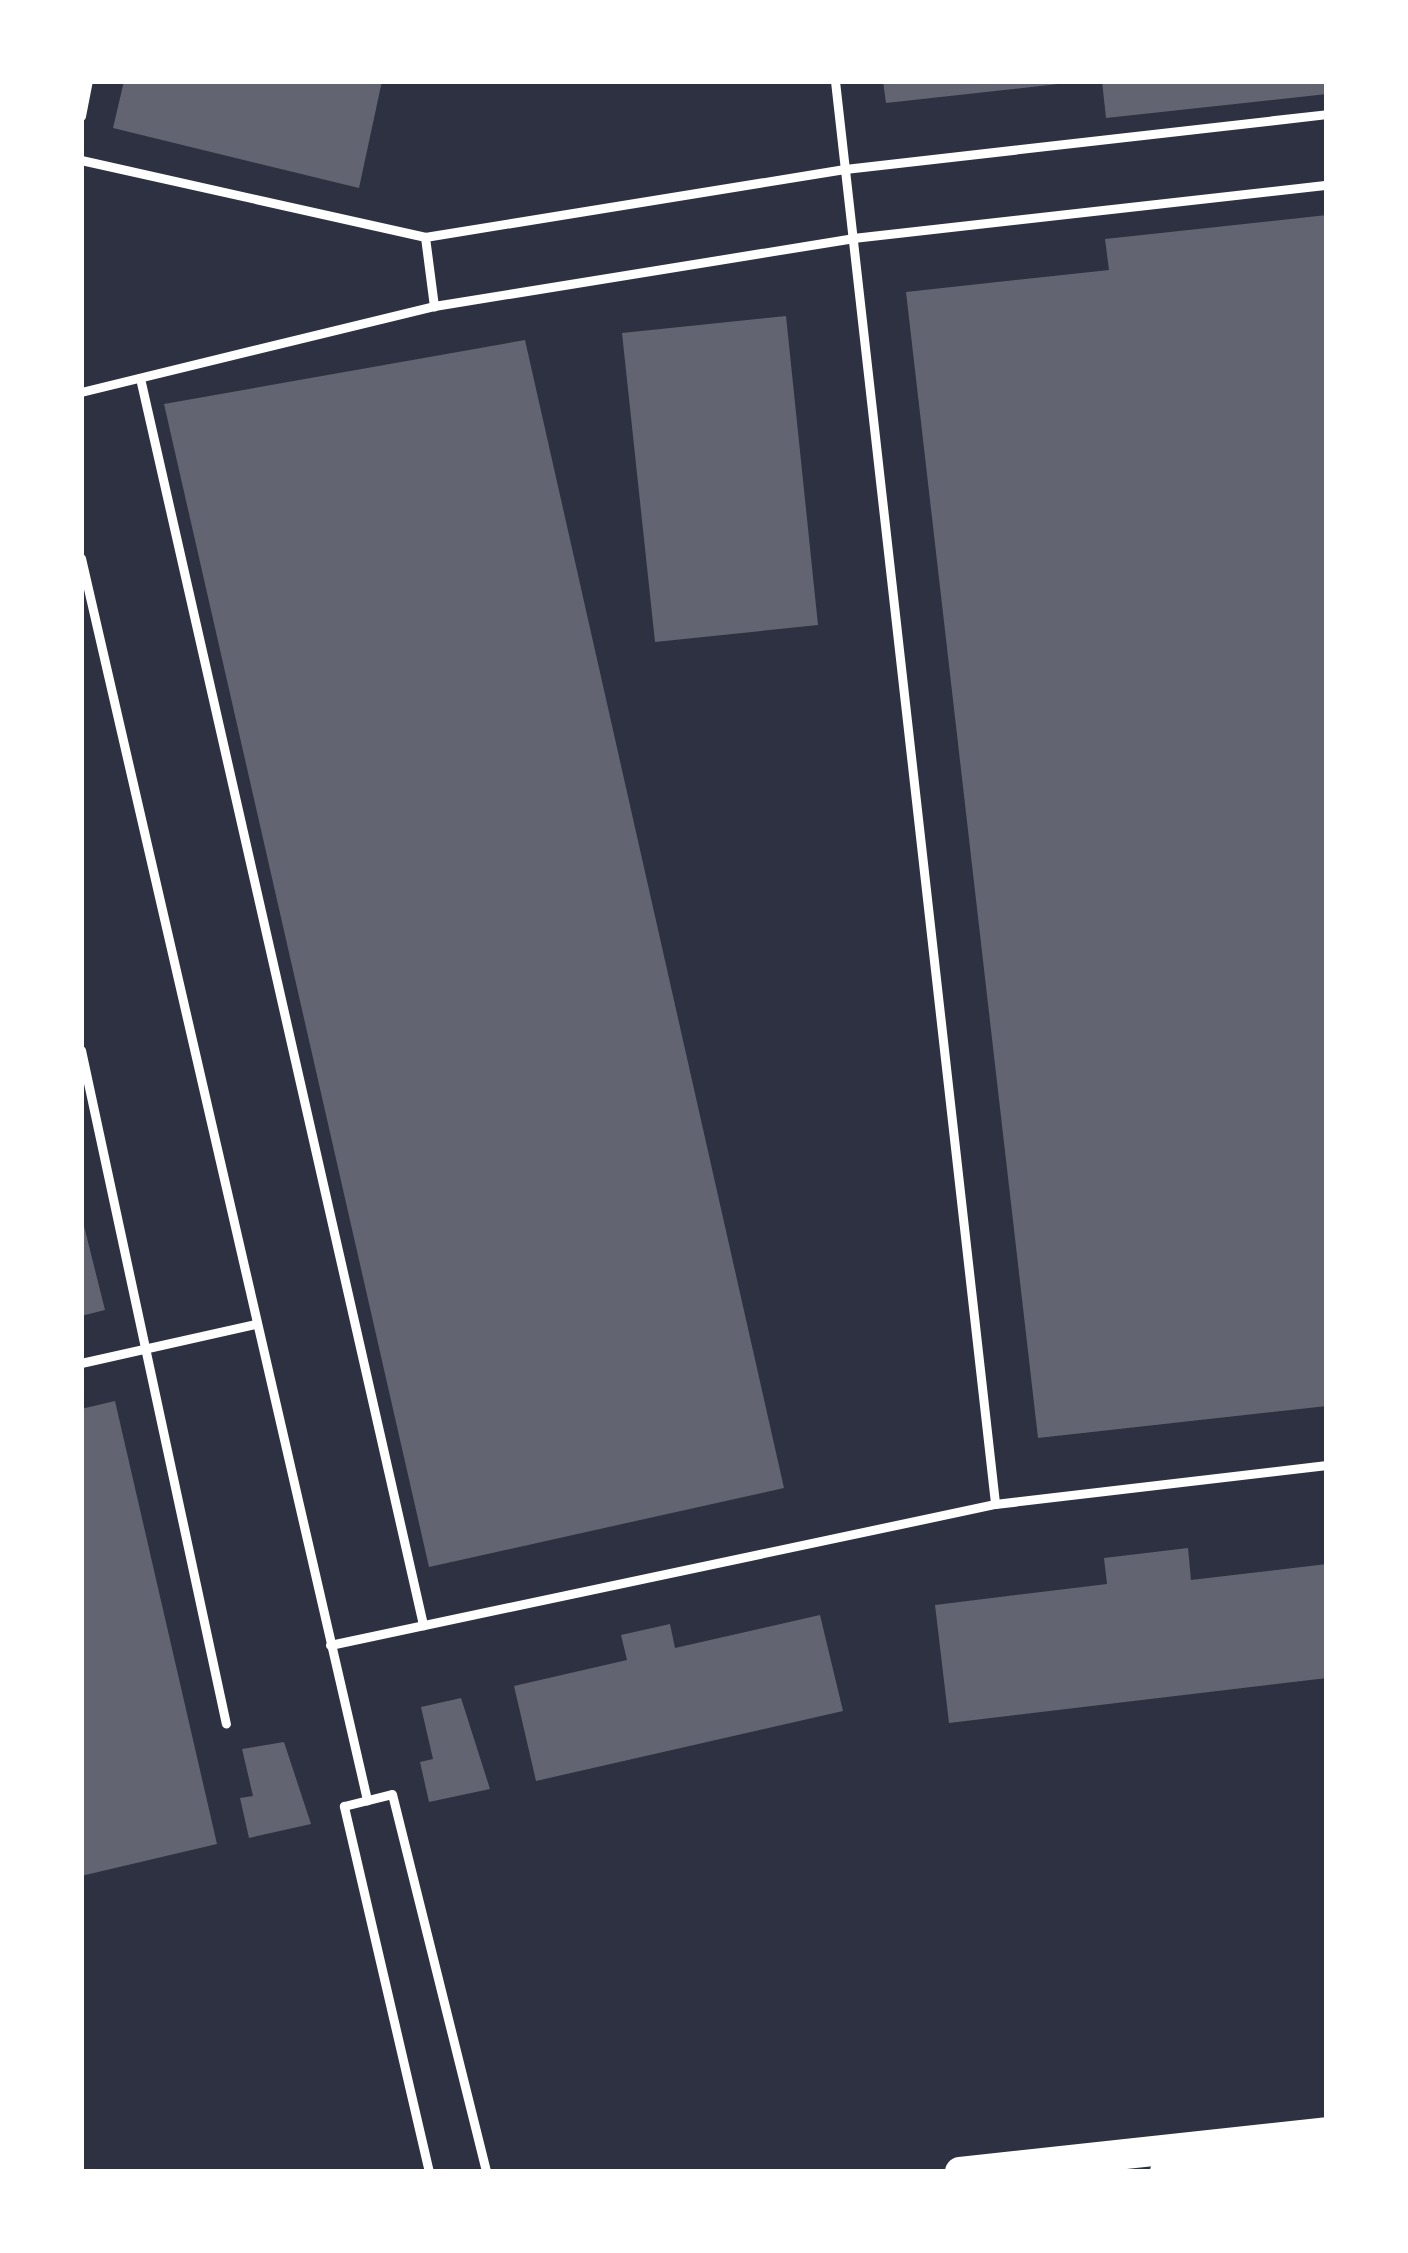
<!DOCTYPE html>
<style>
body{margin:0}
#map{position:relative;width:1408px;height:2253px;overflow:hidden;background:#2d3142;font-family:Lato,sans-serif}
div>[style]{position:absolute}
.building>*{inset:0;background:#626471}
.service>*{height:9px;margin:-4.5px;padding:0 4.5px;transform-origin:4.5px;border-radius:4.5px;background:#fff}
.primary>*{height:30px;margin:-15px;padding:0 15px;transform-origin:15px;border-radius:15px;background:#fff}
span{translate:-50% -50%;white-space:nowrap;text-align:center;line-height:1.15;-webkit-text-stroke:9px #fff;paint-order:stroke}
.frame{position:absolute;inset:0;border:84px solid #fff;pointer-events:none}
</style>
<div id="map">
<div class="building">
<div style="clip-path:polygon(124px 81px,382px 81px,359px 188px,113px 128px)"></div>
<div style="clip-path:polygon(883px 81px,1058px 81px,1058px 84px,886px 103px)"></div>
<div style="clip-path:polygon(1102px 81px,1327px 81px,1327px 94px,1106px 118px)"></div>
<div style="clip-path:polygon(1327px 215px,1327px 1406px,1038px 1438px,906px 292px,1109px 270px,1105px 239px)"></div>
<div style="clip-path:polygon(786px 316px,818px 625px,655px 642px,622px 333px)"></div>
<div style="clip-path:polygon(525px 340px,784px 1488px,429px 1567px,164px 404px)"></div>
<div style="clip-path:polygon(81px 1214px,105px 1310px,81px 1316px)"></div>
<div style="clip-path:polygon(115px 1401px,217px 1844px,81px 1876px,81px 1409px)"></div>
<div style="clip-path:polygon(1188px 1548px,1191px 1580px,1327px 1564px,1327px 1678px,949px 1723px,935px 1605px,1107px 1584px,1104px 1558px)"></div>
<div style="clip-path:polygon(820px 1615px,843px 1711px,536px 1781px,514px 1686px,627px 1660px,621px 1635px,670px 1624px,675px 1648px)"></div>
<div style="clip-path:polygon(461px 1698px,490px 1789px,429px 1802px,420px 1762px,433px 1759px,421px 1707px)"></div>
<div style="clip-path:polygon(284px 1742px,311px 1824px,249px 1838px,240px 1798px,253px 1796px,242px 1749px)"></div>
</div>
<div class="service">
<div style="left:835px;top:81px;width:1432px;rotate:83.58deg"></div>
<div style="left:81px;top:116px;width:36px;rotate:-79deg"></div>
<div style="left:81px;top:160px;width:353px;rotate:12.6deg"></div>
<div style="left:425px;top:237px;width:70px;rotate:82.6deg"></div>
<div style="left:425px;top:237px;width:425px;rotate:-9.2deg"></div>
<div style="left:845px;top:169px;width:485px;rotate:-6.5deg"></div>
<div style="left:140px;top:378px;width:1279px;rotate:77.21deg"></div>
<div style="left:81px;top:392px;width:363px;rotate:-13.7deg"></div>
<div style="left:434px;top:306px;width:424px;rotate:-9.2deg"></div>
<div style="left:853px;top:238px;width:477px;rotate:-6.4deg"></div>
<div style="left:81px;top:558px;width:1275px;rotate:77.03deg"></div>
<div style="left:81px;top:1050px;width:689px;rotate:77.86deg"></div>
<div style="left:81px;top:1363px;width:178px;rotate:-12.6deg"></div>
<div style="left:330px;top:1645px;width:680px;rotate:-11.97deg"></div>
<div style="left:995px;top:1504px;width:334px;rotate:-6.7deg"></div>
<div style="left:429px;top:2172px;width:376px;rotate:-103.1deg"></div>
<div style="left:344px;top:1806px;width:49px;rotate:-14deg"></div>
<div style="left:392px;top:1794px;width:390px;rotate:76deg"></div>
</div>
<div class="primary">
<div style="left:960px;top:2172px;width:369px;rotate:-6.2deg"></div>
<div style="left:1165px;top:2172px;width:163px;rotate:-6.3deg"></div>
</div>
<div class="frame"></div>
</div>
